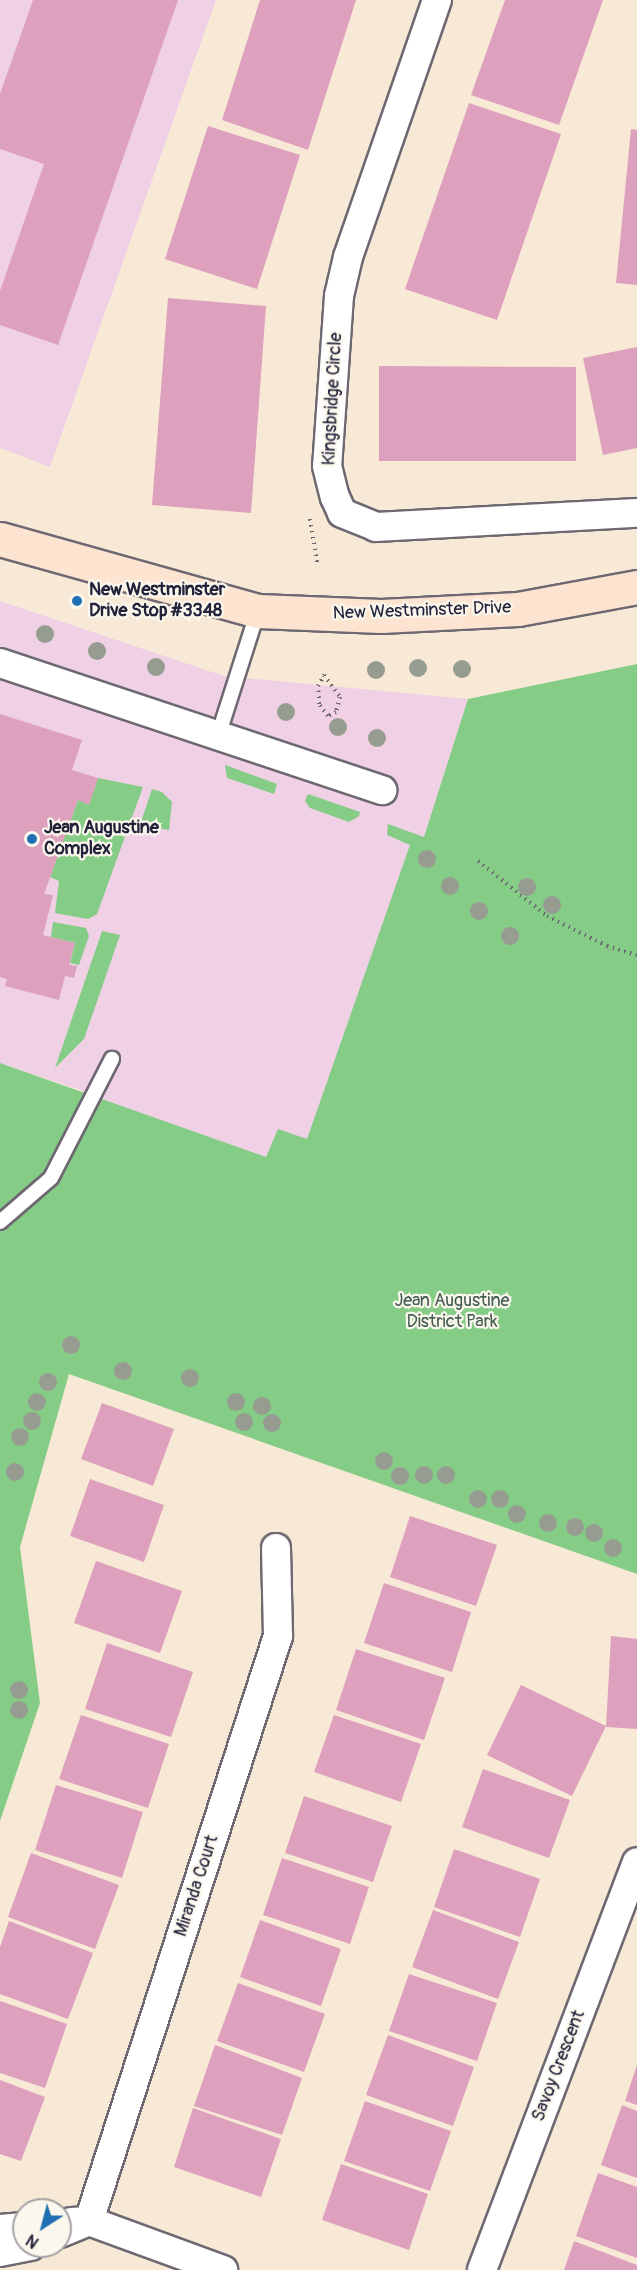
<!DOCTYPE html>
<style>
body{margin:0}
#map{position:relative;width:637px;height:2270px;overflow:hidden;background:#f8e9d6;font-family:Pangolin,sans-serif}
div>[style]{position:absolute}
.built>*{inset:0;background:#f0d0e5}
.green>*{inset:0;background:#85cc87}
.building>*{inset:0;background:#dda0bd}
.path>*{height:4px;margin-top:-2px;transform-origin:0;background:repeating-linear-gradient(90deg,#6d6871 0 1.5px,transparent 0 6px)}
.roads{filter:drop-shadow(2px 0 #6d6871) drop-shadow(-2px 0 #6d6871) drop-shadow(0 2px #6d6871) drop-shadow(0 -2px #6d6871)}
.lane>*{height:14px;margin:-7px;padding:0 7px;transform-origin:7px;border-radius:7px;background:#fff}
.street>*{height:28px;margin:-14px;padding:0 14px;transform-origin:14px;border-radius:14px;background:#fff}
.secondary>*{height:33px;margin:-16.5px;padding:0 16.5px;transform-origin:16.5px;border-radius:16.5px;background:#fde4d1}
.trees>*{width:18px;height:18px;margin:-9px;border-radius:50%;background:#969d90}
.dots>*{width:16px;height:16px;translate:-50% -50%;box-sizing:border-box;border:3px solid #fbf7ec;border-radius:50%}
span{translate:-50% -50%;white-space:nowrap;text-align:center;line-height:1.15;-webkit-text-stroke:4.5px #fbf7ec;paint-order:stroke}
.street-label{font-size:18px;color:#22223b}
.poi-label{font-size:18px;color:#22223b;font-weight:700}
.left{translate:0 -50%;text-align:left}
.park-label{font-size:18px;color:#455e56}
.north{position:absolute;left:12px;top:2198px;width:60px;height:60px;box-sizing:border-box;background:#fbf7ec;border:2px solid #a4a2a5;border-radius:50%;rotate:216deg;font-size:16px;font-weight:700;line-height:24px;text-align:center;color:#22223b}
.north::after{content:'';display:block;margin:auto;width:21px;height:27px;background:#1f6fb2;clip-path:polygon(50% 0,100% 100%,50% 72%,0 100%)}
</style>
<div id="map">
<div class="built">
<div style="clip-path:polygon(0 0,216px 0,50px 467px,0 448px)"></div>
<div style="clip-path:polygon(0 601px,224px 676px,468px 699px,318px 1186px,77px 1089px,0 1063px)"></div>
</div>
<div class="green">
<div style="clip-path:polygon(637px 664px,637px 1574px,69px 1374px,20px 1547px,40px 1703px,0 1821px,0 1063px,266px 1157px,278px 1129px,307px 1139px,410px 845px,387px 835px,388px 824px,424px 837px,468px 699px)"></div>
<div style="clip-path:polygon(225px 765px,277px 784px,274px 794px,227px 778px)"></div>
<div style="clip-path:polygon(98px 778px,143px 787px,97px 914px,88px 919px,55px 913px,59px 881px,50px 877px,78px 800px,89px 804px)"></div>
<div style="clip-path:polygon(152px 789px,162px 792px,172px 802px,169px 830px,148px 827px,141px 822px)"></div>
<div style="clip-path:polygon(308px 794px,360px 812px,359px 816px,349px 822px,310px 808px,305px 801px)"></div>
<div style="clip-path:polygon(53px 922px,86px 928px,89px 936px,79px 965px,70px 963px,75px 943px,51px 937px)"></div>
<div style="clip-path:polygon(102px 931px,120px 935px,84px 1039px,55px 1068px)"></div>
</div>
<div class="building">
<div style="clip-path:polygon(33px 0,178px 0,58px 345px,0 325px,0 291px,44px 164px,0 149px,0 94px)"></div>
<div style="clip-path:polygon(260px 0,356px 0,308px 150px,222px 120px)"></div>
<div style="clip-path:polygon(505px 0,603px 0,559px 125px,471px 95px)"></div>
<div style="clip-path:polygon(469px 103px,561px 134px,497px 320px,405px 289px)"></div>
<div style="clip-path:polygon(208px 126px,300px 155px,257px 289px,165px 259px)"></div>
<div style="clip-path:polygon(631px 129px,637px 130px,637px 285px,616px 283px)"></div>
<div style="clip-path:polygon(168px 298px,266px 306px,251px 513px,152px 505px)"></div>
<div style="clip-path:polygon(637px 347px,637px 448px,603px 455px,583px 358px)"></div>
<div style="clip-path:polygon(379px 366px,576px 367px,576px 461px,379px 461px)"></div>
<div style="clip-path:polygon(0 714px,82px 740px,72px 770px,98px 778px,89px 805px,78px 800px,44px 894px,53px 895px,43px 935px,75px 943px,69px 965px,77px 966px,74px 978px,65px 976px,59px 1000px,5px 986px,7px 979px,0 977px)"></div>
<div style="clip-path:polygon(102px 1403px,174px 1429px,153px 1486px,81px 1459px)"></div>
<div style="clip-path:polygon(90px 1479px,164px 1505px,144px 1562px,70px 1536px)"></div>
<div style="clip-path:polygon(410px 1516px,497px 1545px,476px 1606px,390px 1577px)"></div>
<div style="clip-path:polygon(96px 1561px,182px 1591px,160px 1653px,74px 1623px)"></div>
<div style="clip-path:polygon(384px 1583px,471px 1612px,452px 1672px,364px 1643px)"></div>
<div style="clip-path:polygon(611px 1636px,637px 1639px,637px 1729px,606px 1727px)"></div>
<div style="clip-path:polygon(107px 1643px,193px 1672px,171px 1737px,85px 1709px)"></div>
<div style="clip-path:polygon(356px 1649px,445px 1678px,424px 1740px,336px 1710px)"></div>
<div style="clip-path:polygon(521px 1685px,606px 1726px,572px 1796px,487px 1755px)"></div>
<div style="clip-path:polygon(81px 1715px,169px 1744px,148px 1808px,59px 1779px)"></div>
<div style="clip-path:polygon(334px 1715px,421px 1744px,401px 1802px,314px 1772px)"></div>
<div style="clip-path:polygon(483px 1769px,570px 1800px,549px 1858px,462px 1827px)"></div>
<div style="clip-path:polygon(56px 1785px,143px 1812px,122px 1878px,35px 1850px)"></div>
<div style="clip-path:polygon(304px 1796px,392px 1826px,373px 1882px,285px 1853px)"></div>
<div style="clip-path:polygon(454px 1849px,540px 1879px,520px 1937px,434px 1907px)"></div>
<div style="clip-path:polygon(31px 1853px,119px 1885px,95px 1949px,8px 1917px)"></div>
<div style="clip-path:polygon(282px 1858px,369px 1887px,350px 1944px,263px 1915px)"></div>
<div style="clip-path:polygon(433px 1910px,519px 1942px,498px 1999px,412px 1967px)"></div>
<div style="clip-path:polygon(260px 1920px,341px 1949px,321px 2006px,240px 1977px)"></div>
<div style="clip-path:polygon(9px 1921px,93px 1953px,68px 2019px,0 1994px,0 1947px)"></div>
<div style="clip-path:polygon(409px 1974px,497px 2003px,477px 2061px,389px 2031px)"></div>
<div style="clip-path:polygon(238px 1983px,325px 2014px,304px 2072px,217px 2041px)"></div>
<div style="clip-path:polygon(0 2001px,67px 2024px,45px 2088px,0 2073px)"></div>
<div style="clip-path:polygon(388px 2035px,474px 2067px,453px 2126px,366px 2095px)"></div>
<div style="clip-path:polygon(215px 2045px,302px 2078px,282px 2135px,194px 2106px)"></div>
<div style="clip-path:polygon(637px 2065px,637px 2105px,625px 2101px)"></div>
<div style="clip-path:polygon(0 2080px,45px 2097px,21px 2161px,0 2154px)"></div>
<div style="clip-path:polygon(365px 2101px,451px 2131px,430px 2191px,344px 2161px)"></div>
<div style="clip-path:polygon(622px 2105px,637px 2111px,637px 2178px,601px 2165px)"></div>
<div style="clip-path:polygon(193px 2108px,281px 2139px,261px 2197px,174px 2167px)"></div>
<div style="clip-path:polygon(341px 2164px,428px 2194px,409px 2250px,322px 2220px)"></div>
<div style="clip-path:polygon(598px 2173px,637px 2187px,637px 2258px,576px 2236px)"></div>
<div style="clip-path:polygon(574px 2241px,637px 2265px,637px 2270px,564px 2270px)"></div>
</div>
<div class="path">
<div style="left:310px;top:519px;width:44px;rotate:80.8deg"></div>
<div style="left:324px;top:675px;width:27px;rotate:54deg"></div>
<div style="left:340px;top:697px;width:16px;rotate:105deg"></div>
<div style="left:336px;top:712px;width:9px;rotate:153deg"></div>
<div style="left:328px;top:716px;width:15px;rotate:-127deg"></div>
<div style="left:319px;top:704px;width:18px;rotate:-93deg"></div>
<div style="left:318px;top:686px;width:13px;rotate:-61deg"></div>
<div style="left:478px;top:861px;width:88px;rotate:38.6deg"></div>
<div style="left:547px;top:916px;width:67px;rotate:26.6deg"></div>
<div style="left:607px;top:946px;width:31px;rotate:17deg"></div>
</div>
<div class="roads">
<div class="lane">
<div style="left:218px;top:736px;width:131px;rotate:-72.3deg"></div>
<div style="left:0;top:1222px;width:67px;rotate:-40.8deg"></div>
<div style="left:51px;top:1178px;width:134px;rotate:-62.9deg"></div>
</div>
<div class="street">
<div style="left:437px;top:0;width:272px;rotate:109.1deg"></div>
<div style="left:348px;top:257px;width:40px;rotate:103deg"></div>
<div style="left:339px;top:296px;width:170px;rotate:94deg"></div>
<div style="left:327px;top:466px;width:32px;rotate:76deg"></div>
<div style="left:335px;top:497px;width:17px;rotate:66deg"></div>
<div style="left:342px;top:513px;width:37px;rotate:22deg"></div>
<div style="left:376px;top:527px;width:261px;rotate:-3.1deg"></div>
<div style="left:0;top:663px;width:403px;rotate:18.4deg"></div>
<div style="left:71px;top:2222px;width:18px;rotate:-3deg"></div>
<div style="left:89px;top:2221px;width:143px;rotate:20.1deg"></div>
<div style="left:0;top:2229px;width:24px;rotate:-5deg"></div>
<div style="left:60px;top:2233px;width:31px;rotate:-22deg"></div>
<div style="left:89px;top:2221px;width:615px;rotate:-72.1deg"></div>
<div style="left:278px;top:1636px;width:88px;rotate:-91.3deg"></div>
<div style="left:0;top:2252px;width:31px;rotate:-11deg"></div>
<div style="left:482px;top:2270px;width:436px;rotate:-69.2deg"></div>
</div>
<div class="secondary">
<div style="left:0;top:539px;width:268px;rotate:15.6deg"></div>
<div style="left:258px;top:611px;width:123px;rotate:2.3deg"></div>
<div style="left:381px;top:616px;width:137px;rotate:-2.9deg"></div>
<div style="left:518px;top:609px;width:121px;rotate:-10.5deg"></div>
</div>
</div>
<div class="trees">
<div style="left:45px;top:634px"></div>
<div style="left:97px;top:651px"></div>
<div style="left:156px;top:667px"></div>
<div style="left:418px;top:668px"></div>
<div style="left:462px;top:669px"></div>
<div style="left:376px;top:670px"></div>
<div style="left:286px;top:712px"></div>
<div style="left:338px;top:727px"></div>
<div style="left:377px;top:738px"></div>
<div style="left:427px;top:859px"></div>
<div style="left:450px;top:886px"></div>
<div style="left:527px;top:887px"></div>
<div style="left:552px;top:905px"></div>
<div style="left:479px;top:911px"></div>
<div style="left:510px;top:936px"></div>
<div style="left:71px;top:1345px"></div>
<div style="left:123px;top:1371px"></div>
<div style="left:190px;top:1378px"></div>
<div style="left:48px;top:1382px"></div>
<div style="left:37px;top:1402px"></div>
<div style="left:236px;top:1402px"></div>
<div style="left:262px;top:1406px"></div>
<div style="left:32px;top:1421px"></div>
<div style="left:244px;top:1422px"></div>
<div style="left:272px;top:1423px"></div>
<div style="left:20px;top:1437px"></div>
<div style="left:384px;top:1461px"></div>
<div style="left:15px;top:1472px"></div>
<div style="left:424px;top:1475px"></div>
<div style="left:446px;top:1475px"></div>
<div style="left:400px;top:1476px"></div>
<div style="left:478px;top:1499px"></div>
<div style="left:500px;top:1499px"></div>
<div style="left:517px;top:1514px"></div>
<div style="left:548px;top:1523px"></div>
<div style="left:575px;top:1527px"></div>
<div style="left:594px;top:1533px"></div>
<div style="left:613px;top:1548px"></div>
<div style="left:19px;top:1690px"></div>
<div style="left:19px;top:1710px"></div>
</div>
<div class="dots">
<div style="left:77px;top:601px;background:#1f6fb2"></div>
<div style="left:32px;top:839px;background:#1f6fb2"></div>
</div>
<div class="street-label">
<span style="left:333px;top:399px;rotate:-87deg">Kingsbridge Circle</span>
<span style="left:422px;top:611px;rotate:-2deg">New Westminster Drive</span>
<span style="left:197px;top:1886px;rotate:-72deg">Miranda Court</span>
<span style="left:559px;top:2066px;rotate:-69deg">Savoy Crescent</span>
</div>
<div class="poi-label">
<span class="left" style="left:89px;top:601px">New Westminster<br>Drive Stop #3348</span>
<span class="left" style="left:44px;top:839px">Jean Augustine<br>Complex</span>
</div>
<div class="park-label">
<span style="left:452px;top:1312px">Jean Augustine<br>District Park</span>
</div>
<div class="north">N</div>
</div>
